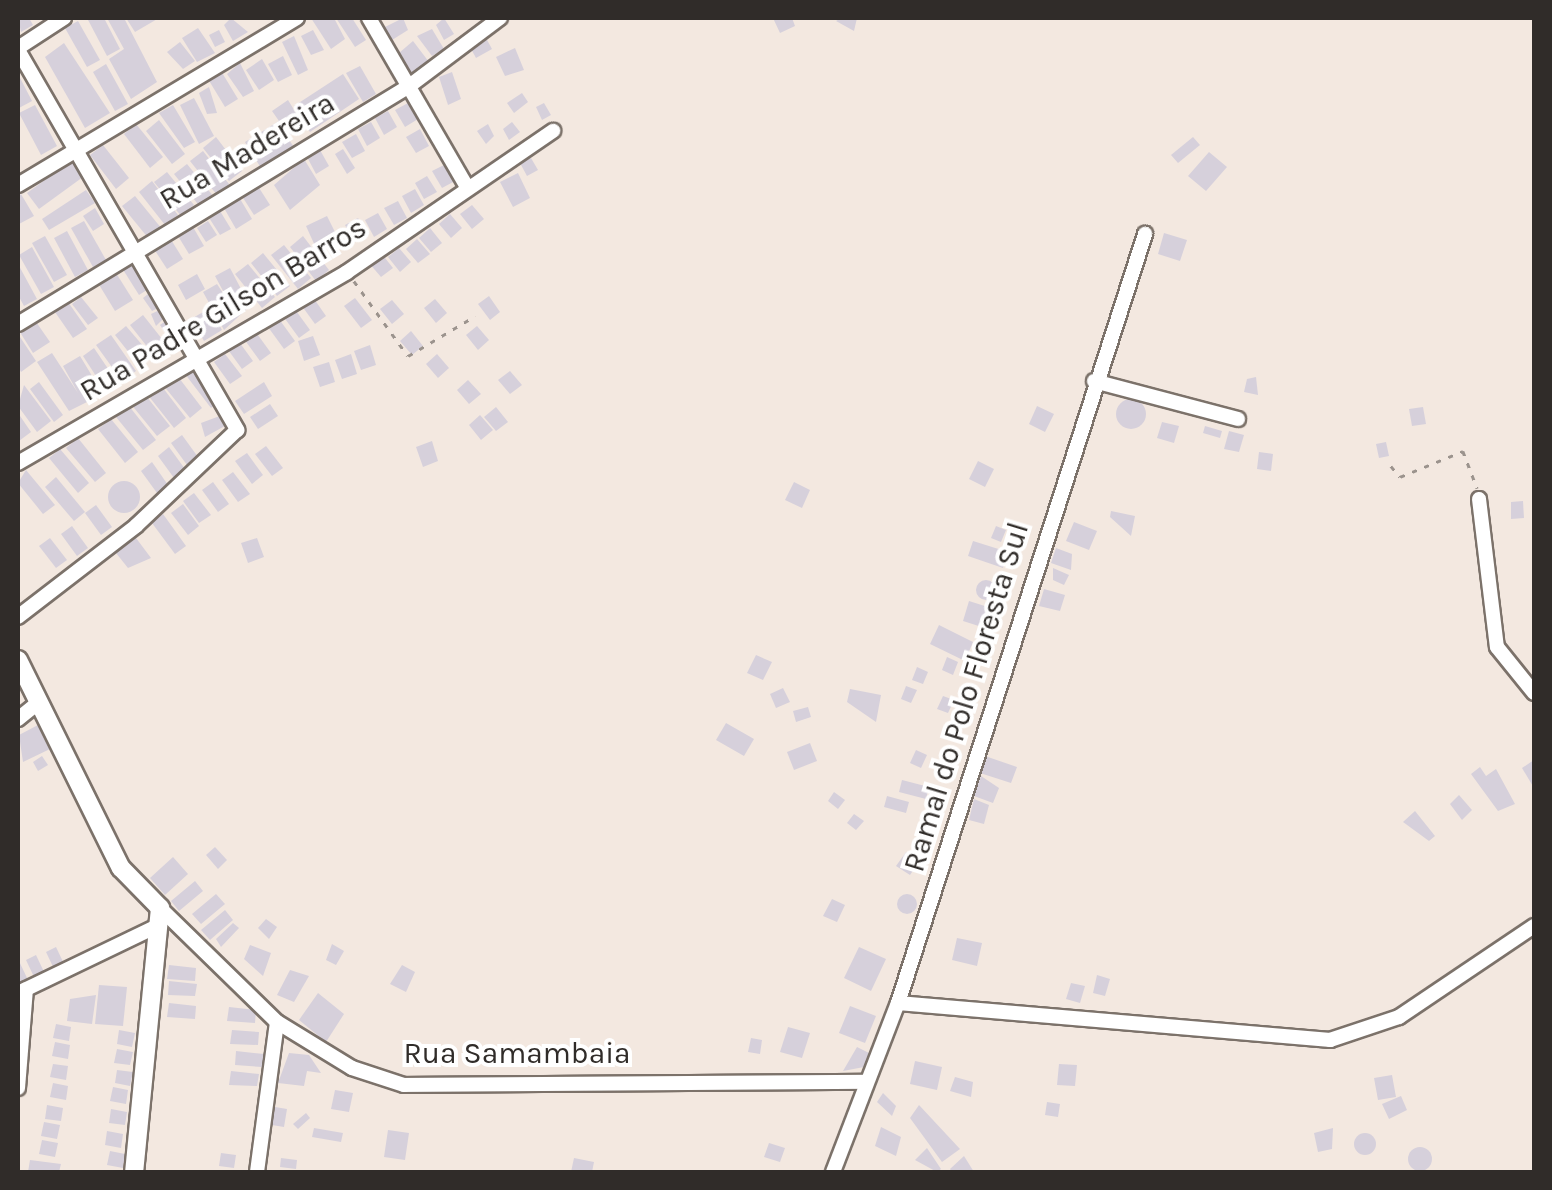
<!DOCTYPE html>
<style>
body{margin:0}
#map{position:relative;width:1552px;height:1190px;overflow:hidden;background:#f3e8e0;font-family:Karla,sans-serif}
div>[style]{position:absolute}
.building>*{inset:0;background:#d6d0db}
.round{border-radius:50%}
.path>*{height:2.5px;margin-top:-1.25px;transform-origin:0;background:repeating-linear-gradient(90deg,#9b938d 0 5px,transparent 0 13px)}
.roads{filter:drop-shadow(2px 0 #7c726a) drop-shadow(-2px 0 #7c726a) drop-shadow(0 2px #7c726a) drop-shadow(0 -2px #7c726a)}
.minor>*{height:14px;margin:-7px;padding:0 7px;transform-origin:7px;border-radius:7px;background:#fff}
.tertiary>*{height:18px;margin:-9px;padding:0 9px;transform-origin:9px;border-radius:9px;background:#fff}
span{translate:-50% -50%;white-space:nowrap;text-align:center;line-height:1.15;-webkit-text-stroke:8px #fff;paint-order:stroke}
.street-label{font-size:30px;color:#302c29}
.frame{position:absolute;inset:0;border:20px solid #302c29;pointer-events:none}
</style>
<div id="map">
<div class="building">
<div style="clip-path:polygon(18px 18px,29px 18px,33px 25px,21px 32px)"></div>
<div style="clip-path:polygon(87px 18px,104px 18px,120px 49px,107px 56px)"></div>
<div style="clip-path:polygon(107px 18px,124px 18px,157px 82px,131px 99px,109px 59px,124px 49px)"></div>
<div style="clip-path:polygon(126px 18px,159px 18px,135px 32px)"></div>
<div style="clip-path:polygon(231px 18px,248px 32px,233px 41px,224px 25px)"></div>
<div style="clip-path:polygon(311px 18px,334px 18px,345px 39px,331px 49px)"></div>
<div style="clip-path:polygon(336px 18px,352px 18px,366px 40px,355px 47px)"></div>
<div style="clip-path:polygon(403px 18px,408px 30px,392px 40px,385px 27px)"></div>
<div style="clip-path:polygon(444px 18px,454px 34px,444px 40px,436px 25px)"></div>
<div style="clip-path:polygon(773px 18px,792px 18px,795px 26px,780px 33px)"></div>
<div style="clip-path:polygon(857px 18px,854px 31px,836px 21px,841px 18px)"></div>
<div style="clip-path:polygon(78px 21px,100px 60px,87px 67px,65px 28px)"></div>
<div style="clip-path:polygon(198px 28px,215px 53px,197px 62px,182px 38px)"></div>
<div style="clip-path:polygon(432px 29px,444px 49px,432px 56px,417px 36px)"></div>
<div style="clip-path:polygon(219px 30px,225px 42px,215px 47px,209px 35px)"></div>
<div style="clip-path:polygon(313px 30px,324px 50px,311px 55px,301px 36px)"></div>
<div style="clip-path:polygon(294px 36px,308px 70px,298px 75px,282px 42px)"></div>
<div style="clip-path:polygon(486px 38px,492px 49px,476px 58px,470px 47px)"></div>
<div style="clip-path:polygon(413px 41px,429px 62px,411px 75px,399px 53px)"></div>
<div style="clip-path:polygon(180px 42px,195px 61px,183px 69px,167px 52px)"></div>
<div style="clip-path:polygon(64px 43px,110px 113px,85px 128px,45px 57px)"></div>
<div style="clip-path:polygon(515px 48px,524px 70px,505px 76px,496px 57px)"></div>
<div style="clip-path:polygon(283px 56px,292px 75px,278px 82px,268px 64px)"></div>
<div style="clip-path:polygon(262px 59px,274px 80px,259px 90px,246px 70px)"></div>
<div style="clip-path:polygon(240px 63px,254px 91px,243px 97px,227px 74px)"></div>
<div style="clip-path:polygon(106px 64px,128px 104px,115px 111px,93px 72px)"></div>
<div style="clip-path:polygon(360px 66px,376px 94px,363px 102px,346px 73px)"></div>
<div style="clip-path:polygon(221px 71px,238px 99px,225px 107px,208px 79px)"></div>
<div style="clip-path:polygon(452px 72px,461px 99px,448px 105px,439px 77px)"></div>
<div style="clip-path:polygon(18px 74px,32px 101px,19px 108px,18px 105px)"></div>
<div style="clip-path:polygon(343px 74px,359px 99px,310px 132px,294px 106px)"></div>
<div style="clip-path:polygon(209px 87px,217px 113px,207px 114px,199px 93px)"></div>
<div style="clip-path:polygon(522px 93px,528px 102px,514px 113px,507px 103px)"></div>
<div style="clip-path:polygon(194px 98px,214px 136px,199px 144px,180px 105px)"></div>
<div style="clip-path:polygon(288px 100px,304px 126px,287px 137px,294px 147px,261px 168px,245px 142px,279px 121px,272px 111px)"></div>
<div style="clip-path:polygon(408px 103px,418px 119px,405px 127px,395px 110px)"></div>
<div style="clip-path:polygon(544px 103px,551px 115px,542px 120px,536px 107px)"></div>
<div style="clip-path:polygon(35px 105px,57px 146px,41px 155px,19px 113px)"></div>
<div style="clip-path:polygon(173px 105px,195px 142px,184px 148px,159px 113px)"></div>
<div style="clip-path:polygon(388px 111px,397px 127px,384px 135px,375px 118px)"></div>
<div style="clip-path:polygon(159px 120px,185px 154px,172px 164px,146px 131px)"></div>
<div style="clip-path:polygon(371px 122px,380px 138px,367px 146px,358px 129px)"></div>
<div style="clip-path:polygon(512px 122px,520px 132px,509px 140px,503px 129px)"></div>
<div style="clip-path:polygon(136px 124px,163px 157px,150px 168px,124px 134px)"></div>
<div style="clip-path:polygon(488px 124px,494px 136px,486px 144px,477px 131px)"></div>
<div style="clip-path:polygon(420px 129px,429px 146px,416px 153px,406px 137px)"></div>
<div style="clip-path:polygon(356px 134px,365px 151px,352px 158px,342px 142px)"></div>
<div style="clip-path:polygon(216px 137px,242px 171px,229px 181px,203px 148px)"></div>
<div style="clip-path:polygon(1193px 137px,1200px 145px,1178px 163px,1171px 155px)"></div>
<div style="clip-path:polygon(103px 145px,129px 178px,116px 189px,90px 155px)"></div>
<div style="clip-path:polygon(343px 149px,355px 168px,347px 174px,335px 154px)"></div>
<div style="clip-path:polygon(320px 150px,329px 166px,316px 174px,307px 157px)"></div>
<div style="clip-path:polygon(203px 151px,229px 184px,217px 195px,190px 161px)"></div>
<div style="clip-path:polygon(1209px 152px,1227px 167px,1206px 191px,1188px 176px)"></div>
<div style="clip-path:polygon(531px 158px,538px 170px,527px 176px,520px 163px)"></div>
<div style="clip-path:polygon(304px 159px,320px 185px,290px 210px,274px 185px)"></div>
<div style="clip-path:polygon(71px 161px,83px 177px,39px 209px,27px 193px)"></div>
<div style="clip-path:polygon(187px 164px,214px 197px,201px 208px,174px 174px)"></div>
<div style="clip-path:polygon(446px 164px,455px 181px,442px 188px,432px 171px)"></div>
<div style="clip-path:polygon(167px 172px,194px 205px,181px 216px,154px 182px)"></div>
<div style="clip-path:polygon(518px 173px,530px 198px,513px 207px,500px 182px)"></div>
<div style="clip-path:polygon(427px 176px,437px 192px,424px 199px,415px 183px)"></div>
<div style="clip-path:polygon(254px 180px,270px 205px,254px 215px,238px 190px)"></div>
<div style="clip-path:polygon(152px 181px,178px 215px,165px 225px,139px 192px)"></div>
<div style="clip-path:polygon(415px 189px,424px 205px,411px 213px,402px 196px)"></div>
<div style="clip-path:polygon(86px 190px,95px 203px,49px 230px,42px 219px)"></div>
<div style="clip-path:polygon(236px 192px,252px 219px,236px 229px,220px 201px)"></div>
<div style="clip-path:polygon(21px 194px,34px 216px,19px 224px,18px 197px)"></div>
<div style="clip-path:polygon(135px 196px,162px 229px,149px 239px,122px 206px)"></div>
<div style="clip-path:polygon(398px 201px,407px 218px,394px 225px,384px 208px)"></div>
<div style="clip-path:polygon(472px 205px,484px 219px,472px 229px,460px 214px)"></div>
<div style="clip-path:polygon(217px 206px,231px 229px,220px 235px,206px 213px)"></div>
<div style="clip-path:polygon(95px 208px,104px 224px,93px 231px,83px 216px)"></div>
<div style="clip-path:polygon(378px 213px,387px 229px,374px 237px,365px 220px)"></div>
<div style="clip-path:polygon(450px 214px,462px 228px,451px 238px,439px 224px)"></div>
<div style="clip-path:polygon(327px 216px,338px 238px,316px 248px,306px 226px)"></div>
<div style="clip-path:polygon(358px 218px,367px 234px,355px 242px,345px 225px)"></div>
<div style="clip-path:polygon(84px 221px,106px 260px,93px 267px,71px 228px)"></div>
<div style="clip-path:polygon(208px 221px,217px 235px,206px 242px,197px 228px)"></div>
<div style="clip-path:polygon(193px 227px,204px 246px,189px 254px,178px 236px)"></div>
<div style="clip-path:polygon(430px 228px,442px 243px,431px 252px,419px 238px)"></div>
<div style="clip-path:polygon(67px 231px,88px 270px,75px 277px,54px 238px)"></div>
<div style="clip-path:polygon(1164px 233px,1187px 240px,1180px 261px,1158px 254px)"></div>
<div style="clip-path:polygon(45px 236px,67px 275px,54px 282px,32px 243px)"></div>
<div style="clip-path:polygon(303px 236px,329px 270px,316px 281px,290px 247px)"></div>
<div style="clip-path:polygon(170px 238px,183px 259px,167px 269px,154px 249px)"></div>
<div style="clip-path:polygon(417px 239px,430px 254px,418px 263px,406px 249px)"></div>
<div style="clip-path:polygon(284px 245px,311px 278px,298px 289px,271px 255px)"></div>
<div style="clip-path:polygon(32px 247px,54px 287px,41px 294px,19px 255px)"></div>
<div style="clip-path:polygon(399px 248px,411px 262px,400px 272px,388px 257px)"></div>
<div style="clip-path:polygon(263px 253px,290px 286px,277px 296px,251px 263px)"></div>
<div style="clip-path:polygon(381px 253px,393px 268px,381px 277px,369px 263px)"></div>
<div style="clip-path:polygon(136px 259px,153px 286px,139px 295px,122px 268px)"></div>
<div style="clip-path:polygon(18px 264px,37px 299px,24px 306px,18px 295px)"></div>
<div style="clip-path:polygon(248px 264px,275px 297px,262px 308px,235px 274px)"></div>
<div style="clip-path:polygon(230px 268px,250px 306px,224px 330px,203px 292px,217px 284px,229px 302px,215px 276px)"></div>
<div style="clip-path:polygon(116px 273px,133px 300px,115px 311px,98px 283px)"></div>
<div style="clip-path:polygon(197px 274px,205px 289px,186px 300px,178px 285px)"></div>
<div style="clip-path:polygon(153px 290px,164px 305px,152px 311px,143px 298px)"></div>
<div style="clip-path:polygon(310px 293px,326px 316px,315px 324px,299px 302px)"></div>
<div style="clip-path:polygon(489px 296px,500px 312px,490px 320px,478px 304px)"></div>
<div style="clip-path:polygon(81px 297px,98px 318px,88px 325px,72px 304px)"></div>
<div style="clip-path:polygon(355px 298px,372px 320px,361px 328px,344px 306px)"></div>
<div style="clip-path:polygon(435px 299px,447px 313px,436px 323px,424px 308px)"></div>
<div style="clip-path:polygon(392px 300px,404px 314px,392px 324px,380px 309px)"></div>
<div style="clip-path:polygon(68px 302px,87px 329px,73px 338px,55px 312px)"></div>
<div style="clip-path:polygon(164px 308px,169px 313px,156px 326px,151px 314px)"></div>
<div style="clip-path:polygon(210px 308px,222px 330px,204px 341px,191px 319px)"></div>
<div style="clip-path:polygon(294px 308px,310px 330px,299px 338px,283px 316px)"></div>
<div style="clip-path:polygon(143px 315px,170px 349px,157px 359px,130px 325px)"></div>
<div style="clip-path:polygon(32px 316px,50px 342px,33px 353px,18px 329px)"></div>
<div style="clip-path:polygon(171px 317px,185px 336px,174px 345px,160px 325px)"></div>
<div style="clip-path:polygon(279px 319px,295px 341px,284px 349px,268px 327px)"></div>
<div style="clip-path:polygon(126px 326px,150px 354px,138px 364px,115px 335px)"></div>
<div style="clip-path:polygon(477px 326px,489px 340px,478px 350px,466px 335px)"></div>
<div style="clip-path:polygon(255px 331px,271px 353px,260px 361px,244px 339px)"></div>
<div style="clip-path:polygon(411px 331px,423px 346px,412px 355px,400px 341px)"></div>
<div style="clip-path:polygon(18px 334px,36px 361px,21px 372px,18px 366px)"></div>
<div style="clip-path:polygon(111px 335px,136px 371px,122px 381px,96px 345px)"></div>
<div style="clip-path:polygon(313px 336px,320px 355px,304px 361px,298px 341px)"></div>
<div style="clip-path:polygon(237px 339px,253px 361px,242px 369px,226px 347px)"></div>
<div style="clip-path:polygon(370px 345px,376px 365px,361px 370px,354px 351px)"></div>
<div style="clip-path:polygon(94px 348px,117px 382px,105px 390px,83px 356px)"></div>
<div style="clip-path:polygon(52px 353px,78px 393px,63px 366px,80px 356px,103px 394px,69px 411px,37px 362px)"></div>
<div style="clip-path:polygon(225px 354px,242px 376px,230px 384px,214px 362px)"></div>
<div style="clip-path:polygon(351px 354px,357px 374px,342px 379px,335px 360px)"></div>
<div style="clip-path:polygon(437px 354px,449px 368px,438px 378px,426px 364px)"></div>
<div style="clip-path:polygon(329px 362px,335px 382px,320px 387px,313px 367px)"></div>
<div style="clip-path:polygon(198px 364px,224px 398px,211px 408px,185px 374px)"></div>
<div style="clip-path:polygon(510px 371px,522px 385px,510px 394px,498px 380px)"></div>
<div style="clip-path:polygon(176px 374px,202px 408px,190px 418px,163px 385px)"></div>
<div style="clip-path:polygon(1256px 377px,1258px 395px,1244px 392px,1247px 379px)"></div>
<div style="clip-path:polygon(468px 380px,481px 394px,469px 404px,457px 390px)"></div>
<div style="clip-path:polygon(39px 382px,63px 415px,54px 422px,30px 389px)"></div>
<div style="clip-path:polygon(264px 382px,272px 396px,244px 414px,235px 401px)"></div>
<div style="clip-path:polygon(160px 384px,186px 418px,174px 428px,147px 394px)"></div>
<div style="clip-path:polygon(24px 385px,51px 421px,37px 432px,18px 406px)"></div>
<div style="clip-path:polygon(143px 392px,170px 426px,157px 436px,130px 403px)"></div>
<div class="round" style="left:1116px;top:399px;width:30px;height:30px"></div>
<div style="clip-path:polygon(270px 404px,278px 416px,258px 429px,250px 417px)"></div>
<div style="clip-path:polygon(129px 406px,156px 440px,143px 450px,116px 417px)"></div>
<div style="clip-path:polygon(1037px 406px,1054px 414px,1045px 432px,1029px 424px)"></div>
<div style="clip-path:polygon(496px 407px,508px 422px,496px 431px,484px 417px)"></div>
<div style="clip-path:polygon(1423px 407px,1426px 424px,1412px 426px,1409px 409px)"></div>
<div style="clip-path:polygon(18px 413px,31px 432px,19px 441px,18px 439px)"></div>
<div style="clip-path:polygon(225px 414px,232px 422px,205px 437px,201px 423px)"></div>
<div style="clip-path:polygon(480px 415px,493px 430px,481px 440px,469px 425px)"></div>
<div style="clip-path:polygon(111px 419px,138px 452px,125px 463px,98px 429px)"></div>
<div style="clip-path:polygon(1162px 422px,1179px 426px,1174px 443px,1157px 438px)"></div>
<div style="clip-path:polygon(1205px 426px,1222px 431px,1220px 438px,1203px 433px)"></div>
<div style="clip-path:polygon(1229px 431px,1244px 435px,1239px 452px,1224px 449px)"></div>
<div style="clip-path:polygon(182px 435px,198px 457px,187px 465px,171px 443px)"></div>
<div style="clip-path:polygon(78px 438px,106px 473px,95px 482px,66px 448px)"></div>
<div style="clip-path:polygon(432px 441px,438px 461px,423px 467px,416px 447px)"></div>
<div style="clip-path:polygon(1386px 442px,1389px 456px,1379px 458px,1376px 444px)"></div>
<div style="clip-path:polygon(266px 446px,283px 468px,272px 476px,255px 454px)"></div>
<div style="clip-path:polygon(169px 447px,185px 469px,174px 478px,158px 456px)"></div>
<div style="clip-path:polygon(60px 449px,89px 483px,78px 493px,49px 458px)"></div>
<div style="clip-path:polygon(1259px 452px,1273px 454px,1271px 471px,1257px 469px)"></div>
<div style="clip-path:polygon(247px 453px,263px 475px,252px 484px,235px 461px)"></div>
<div style="clip-path:polygon(978px 461px,994px 469px,985px 487px,969px 479px)"></div>
<div style="clip-path:polygon(152px 462px,168px 485px,157px 493px,141px 471px)"></div>
<div style="clip-path:polygon(26px 470px,55px 505px,43px 514px,18px 483px)"></div>
<div style="clip-path:polygon(233px 472px,250px 494px,238px 502px,222px 480px)"></div>
<div style="clip-path:polygon(56px 477px,85px 512px,74px 521px,45px 487px)"></div>
<div class="round" style="left:108px;top:481px;width:32px;height:32px"></div>
<div style="clip-path:polygon(213px 482px,229px 504px,218px 512px,202px 490px)"></div>
<div style="clip-path:polygon(794px 482px,810px 490px,802px 508px,785px 500px)"></div>
<div style="clip-path:polygon(194px 493px,211px 515px,199px 523px,183px 501px)"></div>
<div style="clip-path:polygon(1523px 501px,1524px 518px,1511px 519px,1511px 502px)"></div>
<div style="clip-path:polygon(183px 504px,199px 526px,188px 535px,171px 513px)"></div>
<div style="clip-path:polygon(96px 505px,112px 527px,101px 535px,85px 513px)"></div>
<div style="clip-path:polygon(1111px 511px,1135px 516px,1131px 536px,1110px 517px)"></div>
<div style="clip-path:polygon(163px 514px,186px 546px,175px 554px,152px 523px)"></div>
<div style="clip-path:polygon(1074px 522px,1097px 531px,1089px 550px,1066px 541px)"></div>
<div style="clip-path:polygon(72px 526px,88px 548px,77px 556px,61px 534px)"></div>
<div style="clip-path:polygon(996px 526px,1006px 530px,1001px 542px,991px 538px)"></div>
<div style="clip-path:polygon(50px 538px,67px 560px,56px 568px,39px 546px)"></div>
<div style="clip-path:polygon(136px 538px,151px 558px,128px 568px,116px 553px)"></div>
<div style="clip-path:polygon(257px 538px,264px 557px,248px 563px,241px 543px)"></div>
<div style="clip-path:polygon(973px 541px,1008px 552px,1003px 568px,968px 556px)"></div>
<div style="clip-path:polygon(1056px 548px,1072px 554px,1071px 570px,1051px 563px)"></div>
<div style="clip-path:polygon(1053px 568px,1069px 575px,1064px 585px,1053px 580px)"></div>
<div class="round" style="left:976px;top:580px;width:20px;height:20px"></div>
<div style="clip-path:polygon(1044px 589px,1065px 595px,1060px 611px,1039px 606px)"></div>
<div style="clip-path:polygon(969px 601px,991px 608px,985px 628px,963px 621px)"></div>
<div style="clip-path:polygon(939px 625px,973px 642px,965px 661px,930px 644px)"></div>
<div style="clip-path:polygon(756px 655px,772px 662px,763px 680px,747px 673px)"></div>
<div style="clip-path:polygon(947px 657px,958px 662px,953px 675px,942px 670px)"></div>
<div style="clip-path:polygon(917px 667px,928px 672px,923px 684px,912px 680px)"></div>
<div style="clip-path:polygon(906px 686px,917px 690px,911px 703px,901px 699px)"></div>
<div style="clip-path:polygon(783px 688px,790px 702px,776px 708px,770px 694px)"></div>
<div style="clip-path:polygon(850px 689px,881px 695px,876px 722px,847px 702px)"></div>
<div style="clip-path:polygon(943px 696px,954px 700px,948px 713px,937px 709px)"></div>
<div style="clip-path:polygon(808px 707px,811px 717px,796px 722px,793px 711px)"></div>
<div style="clip-path:polygon(726px 723px,754px 739px,744px 756px,716px 740px)"></div>
<div style="clip-path:polygon(38px 725px,50px 749px,23px 762px,19px 735px)"></div>
<div style="clip-path:polygon(810px 743px,817px 761px,794px 770px,787px 752px)"></div>
<div style="clip-path:polygon(916px 750px,927px 755px,921px 768px,910px 763px)"></div>
<div style="clip-path:polygon(42px 756px,48px 765px,38px 771px,33px 762px)"></div>
<div style="clip-path:polygon(985px 756px,1017px 767px,1011px 783px,980px 773px)"></div>
<div style="clip-path:polygon(1534px 760px,1534px 788px,1522px 768px)"></div>
<div style="clip-path:polygon(1480px 767px,1486px 776px,1496px 769px,1515px 804px,1498px 811px,1471px 774px)"></div>
<div style="clip-path:polygon(981px 776px,999px 788px,993px 803px,974px 796px)"></div>
<div style="clip-path:polygon(902px 780px,929px 787px,926px 799px,899px 792px)"></div>
<div style="clip-path:polygon(834px 792px,845px 800px,838px 809px,828px 801px)"></div>
<div style="clip-path:polygon(1459px 795px,1472px 810px,1462px 820px,1450px 804px)"></div>
<div style="clip-path:polygon(887px 796px,909px 802px,906px 813px,884px 807px)"></div>
<div style="clip-path:polygon(974px 799px,989px 805px,984px 824px,969px 820px)"></div>
<div style="clip-path:polygon(1415px 811px,1435px 836px,1429px 841px,1403px 822px)"></div>
<div style="clip-path:polygon(854px 814px,864px 821px,856px 830px,847px 823px)"></div>
<div style="clip-path:polygon(215px 847px,227px 860px,218px 869px,206px 855px)"></div>
<div style="clip-path:polygon(906px 852px,919px 862px,910px 875px,896px 866px)"></div>
<div style="clip-path:polygon(173px 857px,188px 874px,165px 895px,150px 878px)"></div>
<div style="clip-path:polygon(195px 881px,203px 891px,179px 911px,171px 901px)"></div>
<div style="clip-path:polygon(216px 894px,225px 904px,201px 924px,192px 914px)"></div>
<div class="round" style="left:897px;top:894px;width:20px;height:20px"></div>
<div style="clip-path:polygon(832px 899px,845px 905px,837px 922px,823px 916px)"></div>
<div style="clip-path:polygon(225px 910px,233px 920px,210px 940px,201px 930px)"></div>
<div style="clip-path:polygon(266px 919px,277px 927px,269px 939px,258px 928px)"></div>
<div style="clip-path:polygon(233px 923px,239px 928px,221px 947px,216px 939px)"></div>
<div style="clip-path:polygon(957px 938px,982px 943px,977px 966px,952px 960px)"></div>
<div style="clip-path:polygon(332px 944px,344px 951px,336px 965px,326px 960px)"></div>
<div style="clip-path:polygon(250px 945px,271px 953px,263px 976px,244px 959px)"></div>
<div style="clip-path:polygon(56px 947px,65px 966px,55px 971px,46px 952px)"></div>
<div style="clip-path:polygon(859px 947px,886px 959px,871px 991px,844px 978px)"></div>
<div style="clip-path:polygon(36px 955px,45px 974px,35px 979px,26px 960px)"></div>
<div style="clip-path:polygon(18px 959px,28px 980px,18px 985px)"></div>
<div style="clip-path:polygon(169px 965px,196px 968px,195px 981px,167px 979px)"></div>
<div style="clip-path:polygon(402px 965px,415px 972px,406px 992px,390px 984px)"></div>
<div style="clip-path:polygon(290px 970px,309px 976px,294px 1002px,277px 995px)"></div>
<div style="clip-path:polygon(1097px 975px,1110px 979px,1105px 996px,1093px 993px)"></div>
<div style="clip-path:polygon(169px 981px,197px 984px,195px 996px,168px 995px)"></div>
<div style="clip-path:polygon(1071px 983px,1085px 986px,1080px 1003px,1066px 999px)"></div>
<div style="clip-path:polygon(99px 985px,127px 987px,123px 1026px,95px 1024px)"></div>
<div style="clip-path:polygon(318px 993px,344px 1014px,326px 1042px,299px 1020px)"></div>
<div style="clip-path:polygon(96px 995px,92px 1024px,67px 1021px,70px 999px)"></div>
<div style="clip-path:polygon(169px 1003px,196px 1006px,195px 1019px,167px 1017px)"></div>
<div style="clip-path:polygon(850px 1006px,876px 1016px,865px 1043px,839px 1033px)"></div>
<div style="clip-path:polygon(229px 1007px,256px 1010px,255px 1023px,227px 1021px)"></div>
<div style="clip-path:polygon(56px 1024px,71px 1027px,69px 1041px,53px 1038px)"></div>
<div style="clip-path:polygon(788px 1027px,810px 1033px,802px 1058px,780px 1052px)"></div>
<div style="clip-path:polygon(119px 1030px,135px 1033px,132px 1047px,117px 1044px)"></div>
<div style="clip-path:polygon(232px 1030px,259px 1032px,258px 1045px,230px 1044px)"></div>
<div style="clip-path:polygon(751px 1038px,762px 1040px,760px 1054px,748px 1052px)"></div>
<div style="clip-path:polygon(55px 1042px,70px 1045px,68px 1059px,52px 1056px)"></div>
<div style="clip-path:polygon(857px 1047px,869px 1053px,864px 1067px,843px 1071px)"></div>
<div style="clip-path:polygon(117px 1049px,133px 1052px,130px 1065px,114px 1063px)"></div>
<div style="clip-path:polygon(236px 1051px,264px 1054px,262px 1067px,235px 1065px)"></div>
<div style="clip-path:polygon(289px 1053px,309px 1055px,321px 1073px,307px 1071px,304px 1086px,278px 1083px)"></div>
<div style="clip-path:polygon(915px 1061px,942px 1067px,937px 1090px,910px 1084px)"></div>
<div style="clip-path:polygon(53px 1064px,68px 1066px,66px 1080px,50px 1077px)"></div>
<div style="clip-path:polygon(1059px 1064px,1077px 1065px,1075px 1086px,1057px 1085px)"></div>
<div style="clip-path:polygon(117px 1070px,133px 1072px,130px 1086px,115px 1083px)"></div>
<div style="clip-path:polygon(231px 1071px,259px 1074px,257px 1086px,229px 1085px)"></div>
<div style="clip-path:polygon(1392px 1075px,1396px 1097px,1378px 1100px,1374px 1078px)"></div>
<div style="clip-path:polygon(955px 1077px,973px 1082px,971px 1097px,950px 1091px)"></div>
<div style="clip-path:polygon(53px 1083px,68px 1086px,66px 1100px,50px 1097px)"></div>
<div style="clip-path:polygon(113px 1087px,128px 1090px,126px 1104px,110px 1101px)"></div>
<div style="clip-path:polygon(335px 1090px,353px 1093px,349px 1112px,331px 1109px)"></div>
<div style="clip-path:polygon(883px 1093px,896px 1106px,892px 1116px,877px 1102px)"></div>
<div style="clip-path:polygon(1401px 1096px,1407px 1110px,1389px 1119px,1382px 1104px)"></div>
<div style="clip-path:polygon(1047px 1102px,1060px 1104px,1058px 1117px,1045px 1115px)"></div>
<div style="clip-path:polygon(47px 1105px,63px 1108px,61px 1121px,45px 1119px)"></div>
<div style="clip-path:polygon(919px 1105px,960px 1149px,942px 1162px,910px 1118px)"></div>
<div style="clip-path:polygon(275px 1107px,287px 1109px,284px 1127px,272px 1125px)"></div>
<div style="clip-path:polygon(111px 1109px,127px 1112px,125px 1125px,109px 1123px)"></div>
<div style="clip-path:polygon(306px 1113px,310px 1118px,298px 1129px,293px 1124px)"></div>
<div style="clip-path:polygon(44px 1122px,60px 1125px,57px 1139px,41px 1136px)"></div>
<div style="clip-path:polygon(881px 1127px,901px 1137px,896px 1156px,875px 1146px)"></div>
<div style="clip-path:polygon(314px 1128px,343px 1133px,341px 1142px,312px 1137px)"></div>
<div style="clip-path:polygon(1333px 1128px,1332px 1149px,1318px 1152px,1314px 1133px)"></div>
<div style="clip-path:polygon(388px 1130px,409px 1133px,405px 1160px,384px 1157px)"></div>
<div style="clip-path:polygon(107px 1131px,123px 1134px,121px 1148px,105px 1145px)"></div>
<div class="round" style="left:1354px;top:1133px;width:22px;height:22px"></div>
<div style="clip-path:polygon(42px 1140px,58px 1143px,55px 1157px,39px 1154px)"></div>
<div style="clip-path:polygon(769px 1143px,785px 1148px,780px 1162px,764px 1157px)"></div>
<div class="round" style="left:1408px;top:1147px;width:24px;height:24px"></div>
<div style="clip-path:polygon(927px 1148px,941px 1169px,937px 1172px,915px 1160px)"></div>
<div style="clip-path:polygon(110px 1151px,125px 1154px,123px 1168px,107px 1165px)"></div>
<div style="clip-path:polygon(221px 1153px,236px 1155px,234px 1168px,219px 1166px)"></div>
<div style="clip-path:polygon(964px 1156px,974px 1172px,952px 1172px,950px 1169px)"></div>
<div style="clip-path:polygon(281px 1158px,297px 1160px,296px 1169px,280px 1167px)"></div>
<div style="clip-path:polygon(574px 1158px,594px 1162px,592px 1172px,571px 1172px)"></div>
<div style="clip-path:polygon(30px 1160px,61px 1164px,59px 1172px,28px 1172px)"></div>
</div>
<div class="path">
<div style="left:354px;top:281px;width:92px;rotate:54.2deg"></div>
<div style="left:408px;top:356px;width:78px;rotate:-30.8deg"></div>
<div style="left:1391px;top:466px;width:14px;rotate:51deg"></div>
<div style="left:1400px;top:477px;width:68px;rotate:-22.4deg"></div>
<div style="left:1463px;top:451px;width:40px;rotate:69deg"></div>
</div>
<div class="roads">
<div class="minor">
<div style="left:369px;top:18px;width:193px;rotate:59.9deg"></div>
<div style="left:18px;top:48px;width:55px;rotate:-33.1deg"></div>
<div style="left:18px;top:50px;width:439px;rotate:60deg"></div>
<div style="left:237px;top:430px;width:139px;rotate:136.5deg"></div>
<div style="left:136px;top:526px;width:149px;rotate:142.4deg"></div>
<div style="left:18px;top:185px;width:325px;rotate:-30.9deg"></div>
<div style="left:18px;top:324px;width:456px;rotate:-31.3deg"></div>
<div style="left:408px;top:87px;width:115px;rotate:-36.9deg"></div>
<div style="left:1094px;top:381px;width:149px;rotate:14.8deg"></div>
<div style="left:18px;top:463px;width:380px;rotate:-30.1deg"></div>
<div style="left:347px;top:272px;width:250px;rotate:-34.4deg"></div>
<div style="left:1479px;top:499px;width:149px;rotate:83.1deg"></div>
<div style="left:1497px;top:647px;width:59px;rotate:51.2deg"></div>
<div style="left:18px;top:719px;width:27px;rotate:-39deg"></div>
<div style="left:160px;top:908px;width:163px;rotate:44.3deg"></div>
<div style="left:277px;top:1022px;width:88px;rotate:31.5deg"></div>
<div style="left:352px;top:1068px;width:55px;rotate:18.1deg"></div>
<div style="left:404px;top:1085px;width:460px;rotate:-0.4deg"></div>
<div style="left:18px;top:993px;width:154px;rotate:-25.7deg"></div>
<div style="left:898px;top:1003px;width:434px;rotate:4.9deg"></div>
<div style="left:1330px;top:1040px;width:73px;rotate:-18.4deg"></div>
<div style="left:1399px;top:1017px;width:163px;rotate:-34deg"></div>
<div style="left:18px;top:1088px;width:99px;rotate:-85.4deg"></div>
<div style="left:257px;top:1172px;width:151px;rotate:-82.4deg"></div>
<div style="left:833px;top:1172px;width:181px;rotate:-69deg"></div>
<div style="left:898px;top:1003px;width:808px;rotate:-72.19deg"></div>
</div>
<div class="tertiary">
<div style="left:18px;top:660px;width:232px;rotate:63.7deg"></div>
<div style="left:121px;top:868px;width:56px;rotate:45.7deg"></div>
<div style="left:160px;top:908px;width:265px;rotate:95.6deg"></div>
</div>
</div>
<div class="street-label">
<span style="left:247px;top:151px;rotate:-31deg">Rua Madereira</span>
<span style="left:223px;top:309px;rotate:-31deg">Rua Padre Gilson Barros</span>
<span style="left:966px;top:697px;rotate:-73deg">Ramal do Polo Floresta Sul</span>
<span style="left:517px;top:1053px">Rua Samambaia</span>
</div>
<div class="frame"></div>
</div>
